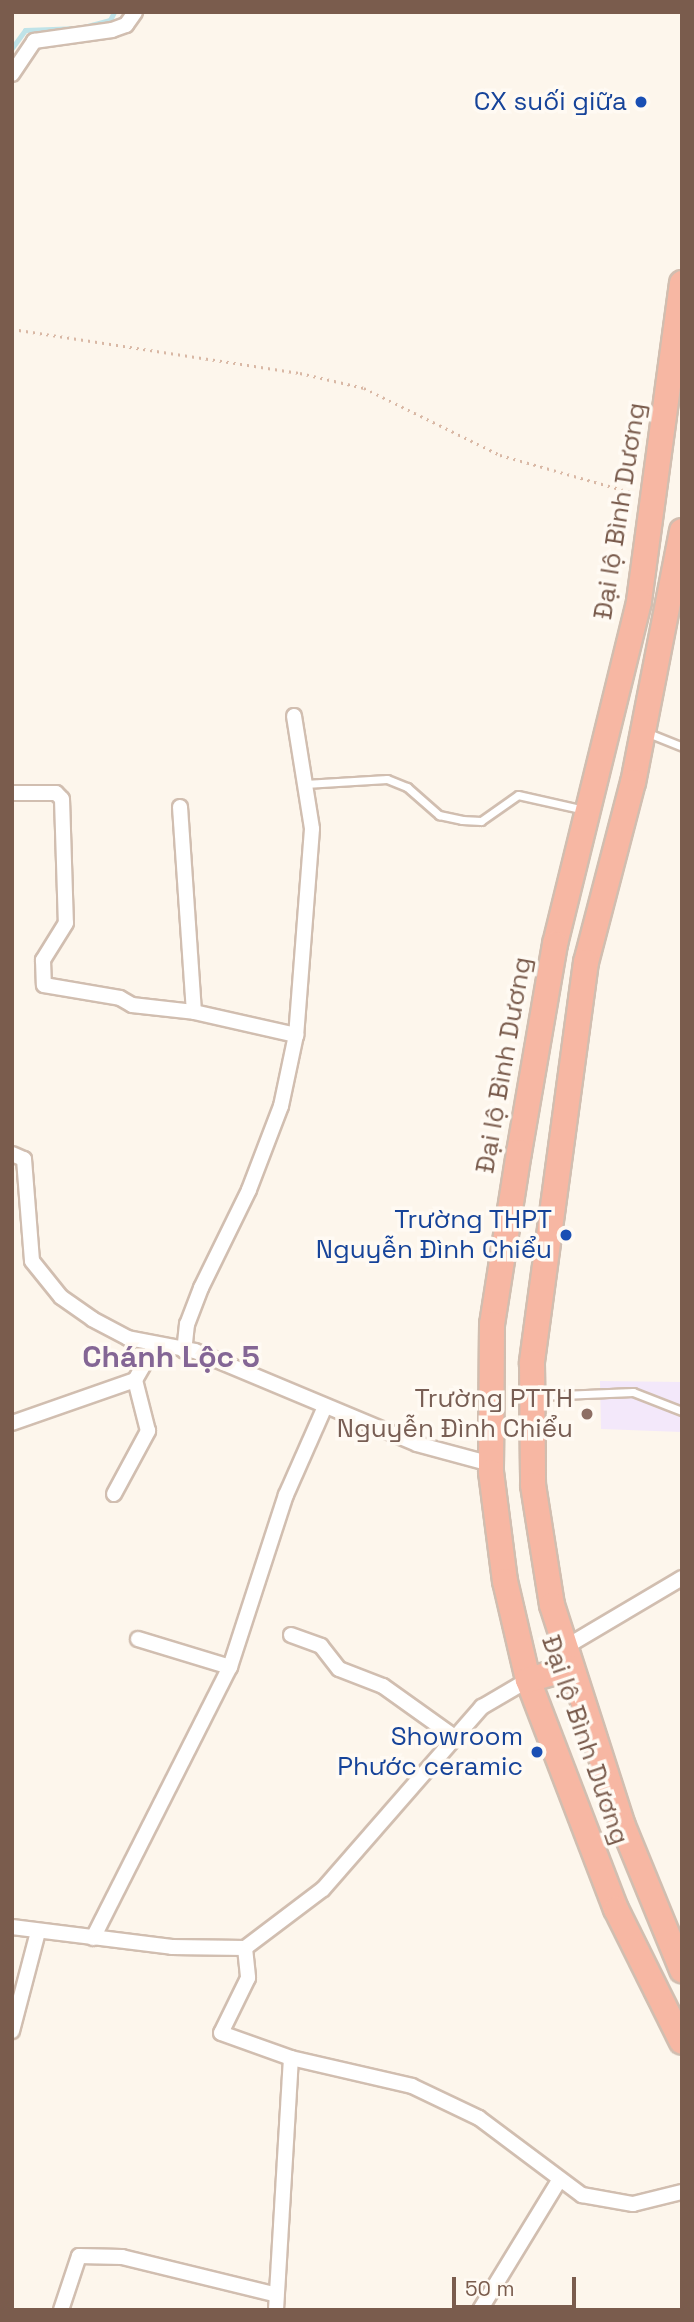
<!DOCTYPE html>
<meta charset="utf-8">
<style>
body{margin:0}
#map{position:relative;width:694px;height:2322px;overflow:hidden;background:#fdf6ec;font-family:"Space Grotesk",sans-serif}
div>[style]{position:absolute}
.education>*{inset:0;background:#f3e8fa}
.stream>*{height:5px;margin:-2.5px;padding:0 2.5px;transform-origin:2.5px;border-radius:2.5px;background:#bfe3e8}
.path>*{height:2.5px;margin-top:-1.25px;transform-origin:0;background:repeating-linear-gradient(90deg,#d9b8a5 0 2px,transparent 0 7px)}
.roads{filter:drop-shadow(2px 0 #d1beb0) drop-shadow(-2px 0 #d1beb0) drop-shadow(0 2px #d1beb0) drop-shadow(0 -2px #d1beb0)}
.lane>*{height:7px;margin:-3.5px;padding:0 3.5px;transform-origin:3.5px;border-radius:3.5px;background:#fff}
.street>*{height:14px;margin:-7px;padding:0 7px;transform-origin:7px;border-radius:7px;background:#fff}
.highway>*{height:24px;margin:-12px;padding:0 12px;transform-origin:12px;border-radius:12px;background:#f7b7a3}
.dots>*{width:19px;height:19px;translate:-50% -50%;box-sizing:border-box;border:4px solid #fffaf3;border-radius:50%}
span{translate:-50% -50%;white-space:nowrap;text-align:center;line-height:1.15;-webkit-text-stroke:7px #fffaf3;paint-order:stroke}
.transit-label{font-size:26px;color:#164399}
.right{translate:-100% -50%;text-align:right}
.street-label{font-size:26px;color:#7a5c4d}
.education-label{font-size:26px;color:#785e54}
.quarter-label{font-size:30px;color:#846695;font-weight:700}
.frame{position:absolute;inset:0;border:14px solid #7a5c4d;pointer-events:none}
.scale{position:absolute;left:452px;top:2277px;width:124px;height:32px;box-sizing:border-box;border:4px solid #7a5c4d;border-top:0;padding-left:9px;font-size:21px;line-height:24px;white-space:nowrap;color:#7a5c4d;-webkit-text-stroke:5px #fffaf3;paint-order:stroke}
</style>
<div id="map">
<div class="education">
<div style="clip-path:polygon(600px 1381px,682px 1382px,682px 1432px,601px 1429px)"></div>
</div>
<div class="stream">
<div style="left:12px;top:48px;width:22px;rotate:-54deg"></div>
<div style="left:25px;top:30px;width:55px;rotate:-2.1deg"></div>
<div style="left:80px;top:28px;width:31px;rotate:-15deg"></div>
<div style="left:110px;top:20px;width:9px;rotate:-63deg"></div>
</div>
<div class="path">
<div style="left:12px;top:329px;width:291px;rotate:8.7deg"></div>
<div style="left:300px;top:373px;width:66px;rotate:13.2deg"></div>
<div style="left:364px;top:388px;width:152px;rotate:26.2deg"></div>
<div style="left:500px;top:455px;width:138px;rotate:15.9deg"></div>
</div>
<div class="roads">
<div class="lane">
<div style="left:648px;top:733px;width:37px;rotate:22deg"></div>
<div style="left:305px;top:784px;width:82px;rotate:-3.5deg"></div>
<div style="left:387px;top:779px;width:22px;rotate:22deg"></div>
<div style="left:407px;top:787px;width:43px;rotate:41.2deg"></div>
<div style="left:439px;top:815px;width:24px;rotate:12deg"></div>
<div style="left:462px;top:820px;width:19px;rotate:3deg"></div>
<div style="left:481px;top:821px;width:45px;rotate:-35.1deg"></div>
<div style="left:518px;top:795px;width:69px;rotate:12.6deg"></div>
<div style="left:537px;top:1396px;width:96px;rotate:-2.4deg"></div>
<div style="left:633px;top:1392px;width:53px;rotate:21.2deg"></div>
</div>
<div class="street">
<div style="left:12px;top:74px;width:40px;rotate:-56deg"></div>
<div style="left:34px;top:41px;width:79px;rotate:-8deg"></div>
<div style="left:112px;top:30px;width:15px;rotate:-20deg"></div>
<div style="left:126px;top:25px;width:16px;rotate:-55deg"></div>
<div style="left:294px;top:716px;width:114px;rotate:80.9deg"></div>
<div style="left:312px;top:829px;width:207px;rotate:94.4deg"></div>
<div style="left:12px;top:793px;width:44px"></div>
<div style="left:56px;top:793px;width:8px;rotate:45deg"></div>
<div style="left:62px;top:799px;width:124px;rotate:88.2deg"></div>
<div style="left:66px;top:923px;width:44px;rotate:121.9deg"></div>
<div style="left:43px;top:960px;width:25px;rotate:88deg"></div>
<div style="left:44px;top:985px;width:77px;rotate:9.7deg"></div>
<div style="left:120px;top:998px;width:14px;rotate:30deg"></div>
<div style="left:132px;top:1005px;width:62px;rotate:6.4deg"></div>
<div style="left:180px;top:807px;width:205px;rotate:86.1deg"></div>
<div style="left:194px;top:1012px;width:105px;rotate:12.7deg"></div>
<div style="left:296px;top:1035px;width:73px;rotate:101.9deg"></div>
<div style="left:281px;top:1106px;width:90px;rotate:110.9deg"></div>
<div style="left:249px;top:1190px;width:109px;rotate:116.1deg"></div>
<div style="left:201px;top:1288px;width:39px;rotate:111deg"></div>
<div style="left:187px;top:1324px;width:27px;rotate:96deg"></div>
<div style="left:12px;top:1154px;width:13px;rotate:23deg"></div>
<div style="left:24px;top:1159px;width:102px;rotate:85.5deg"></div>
<div style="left:32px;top:1261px;width:46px;rotate:51.1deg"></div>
<div style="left:61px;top:1297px;width:38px;rotate:35deg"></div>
<div style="left:92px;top:1319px;width:41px;rotate:27.8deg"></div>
<div style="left:128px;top:1338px;width:68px;rotate:11deg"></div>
<div style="left:195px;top:1351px;width:241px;rotate:22.7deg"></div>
<div style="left:417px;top:1444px;width:77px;rotate:15.1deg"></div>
<div style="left:12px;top:1423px;width:130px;rotate:-19.3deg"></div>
<div style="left:135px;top:1380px;width:39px;rotate:-60deg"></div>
<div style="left:114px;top:1494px;width:72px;rotate:-61.6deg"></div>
<div style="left:148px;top:1431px;width:53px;rotate:-104.3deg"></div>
<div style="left:291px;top:1635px;width:32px;rotate:20deg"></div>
<div style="left:321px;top:1646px;width:29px;rotate:52deg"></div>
<div style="left:339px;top:1669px;width:47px;rotate:21.1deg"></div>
<div style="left:383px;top:1686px;width:86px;rotate:35.5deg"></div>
<div style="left:138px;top:1639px;width:96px;rotate:16.9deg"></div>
<div style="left:564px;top:1648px;width:137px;rotate:-30.7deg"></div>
<div style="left:12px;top:1927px;width:161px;rotate:7.1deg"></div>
<div style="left:172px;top:1947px;width:73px;rotate:0.8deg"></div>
<div style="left:245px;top:1948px;width:98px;rotate:-37.1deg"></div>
<div style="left:323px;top:1889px;width:242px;rotate:-48.9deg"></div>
<div style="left:482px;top:1707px;width:53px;rotate:-30.4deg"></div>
<div style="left:93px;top:1938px;width:304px;rotate:-63.2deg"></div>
<div style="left:230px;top:1667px;width:181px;rotate:-72deg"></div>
<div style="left:286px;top:1495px;width:94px;rotate:-66.2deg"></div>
<div style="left:245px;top:1948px;width:30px;rotate:84deg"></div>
<div style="left:248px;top:1978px;width:61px;rotate:116.1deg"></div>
<div style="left:221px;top:2033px;width:74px;rotate:19.7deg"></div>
<div style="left:291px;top:2058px;width:124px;rotate:13deg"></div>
<div style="left:412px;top:2086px;width:74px;rotate:25.5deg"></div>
<div style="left:479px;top:2118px;width:129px;rotate:36.8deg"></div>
<div style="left:582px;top:2195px;width:52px;rotate:10deg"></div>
<div style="left:633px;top:2204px;width:50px;rotate:-13.8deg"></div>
<div style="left:12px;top:2031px;width:102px;rotate:-75.3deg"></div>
<div style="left:61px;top:2310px;width:57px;rotate:-71.6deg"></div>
<div style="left:79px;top:2256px;width:43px;rotate:1.3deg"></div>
<div style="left:122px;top:2257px;width:156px;rotate:13.7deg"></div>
<div style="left:276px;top:2310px;width:252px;rotate:-86.6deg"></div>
<div style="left:480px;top:2310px;width:153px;rotate:-58.6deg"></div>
</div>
<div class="highway">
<div style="left:682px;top:283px;width:322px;rotate:97.7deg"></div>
<div style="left:639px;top:602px;width:352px;rotate:103.8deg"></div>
<div style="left:555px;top:944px;width:211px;rotate:99.8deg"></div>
<div style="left:519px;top:1152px;width:174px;rotate:98.9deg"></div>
<div style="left:492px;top:1324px;width:148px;rotate:90.4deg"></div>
<div style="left:491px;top:1472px;width:110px;rotate:82.7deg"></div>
<div style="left:505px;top:1581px;width:102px;rotate:76.9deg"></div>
<div style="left:528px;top:1680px;width:245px;rotate:69deg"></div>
<div style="left:616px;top:1909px;width:148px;rotate:63.6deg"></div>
<div style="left:682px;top:531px;width:256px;rotate:101deg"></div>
<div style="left:633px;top:782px;width:186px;rotate:104.6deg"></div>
<div style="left:586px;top:962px;width:405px;rotate:97.7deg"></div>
<div style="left:532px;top:1363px;width:122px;rotate:89.5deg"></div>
<div style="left:533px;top:1485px;width:121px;rotate:81deg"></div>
<div style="left:552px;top:1605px;width:232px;rotate:72.2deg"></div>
<div style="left:623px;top:1826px;width:156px;rotate:67.7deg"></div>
<div style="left:528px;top:1680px;width:44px;rotate:-15.9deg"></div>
</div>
</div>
<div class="dots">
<div style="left:641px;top:102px;background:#1a4fb4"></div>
<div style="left:566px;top:1235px;background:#1a4fb4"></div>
<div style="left:587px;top:1414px;background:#8d6e63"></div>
<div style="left:537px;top:1752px;background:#1a4fb4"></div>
</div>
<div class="transit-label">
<span class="right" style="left:627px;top:102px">CX suối giữa</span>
<span class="right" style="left:552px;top:1235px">Trường THPT<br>Nguyễn Đình Chiểu</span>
<span class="right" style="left:523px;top:1752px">Showroom<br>Phước ceramic</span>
</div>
<div class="street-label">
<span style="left:620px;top:511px;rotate:-81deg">Đại lộ Bình Dương</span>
<span style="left:504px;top:1065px;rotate:-80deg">Đại lộ Bình Dương</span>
<span style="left:585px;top:1740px;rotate:71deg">Đại lộ Bình Dương</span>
</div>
<div class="education-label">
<span class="right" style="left:573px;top:1414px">Trường PTTH<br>Nguyễn Đình Chiểu</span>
</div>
<div class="quarter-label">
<span style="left:171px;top:1357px">Chánh Lộc 5</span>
</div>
<div class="frame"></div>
<div class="scale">50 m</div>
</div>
